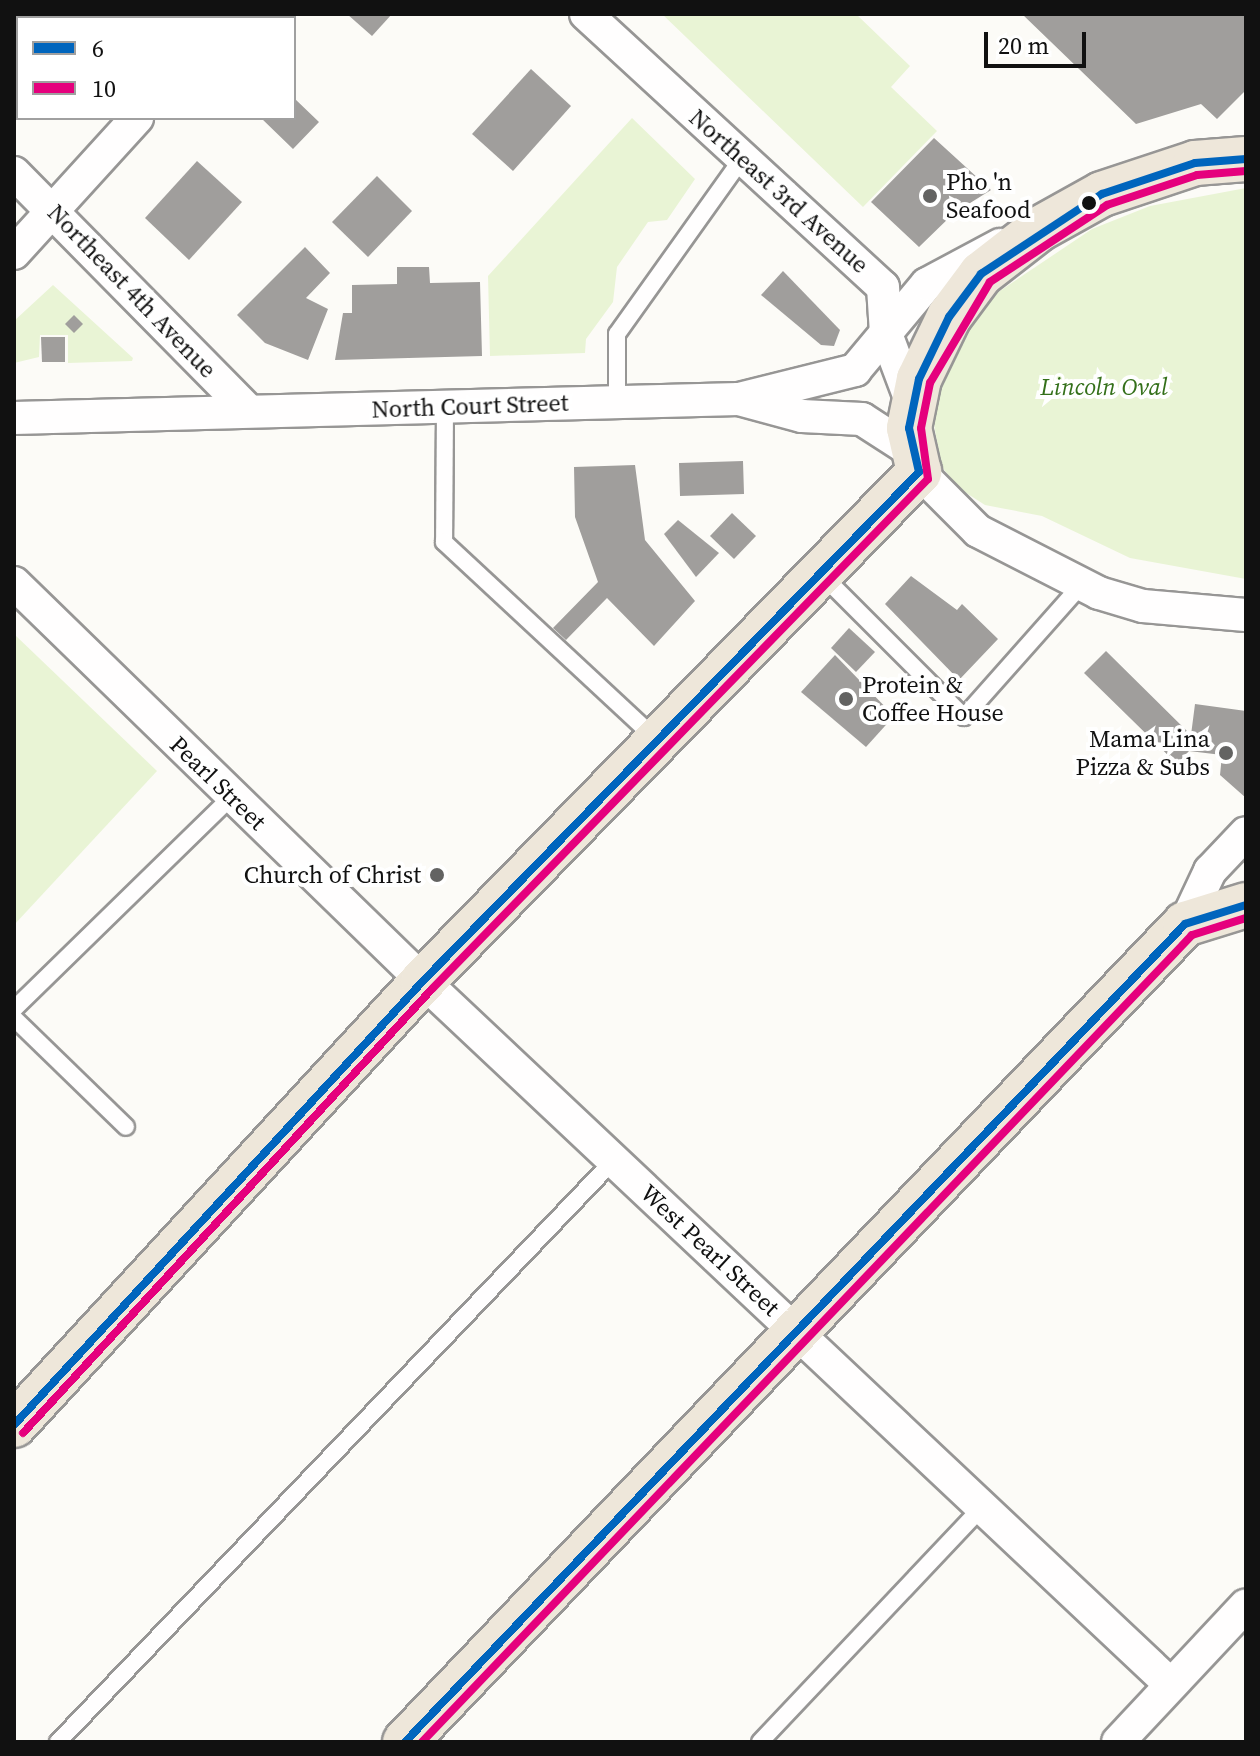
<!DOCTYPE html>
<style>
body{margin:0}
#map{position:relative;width:1260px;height:1756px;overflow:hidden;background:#fcfbf7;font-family:"Source Serif 4",serif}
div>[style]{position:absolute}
.green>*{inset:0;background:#e9f4d5}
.building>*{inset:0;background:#a09e9c}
.roads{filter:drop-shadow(2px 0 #979695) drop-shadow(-2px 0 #979695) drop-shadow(0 2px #979695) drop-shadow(0 -2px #979695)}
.lane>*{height:16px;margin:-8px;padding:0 8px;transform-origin:8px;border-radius:8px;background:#fffefe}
.street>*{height:32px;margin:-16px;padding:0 16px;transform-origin:16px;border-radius:16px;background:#fffefe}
.primary>*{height:44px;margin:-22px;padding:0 22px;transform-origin:22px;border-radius:22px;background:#eee7da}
.bus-1>*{height:8px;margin:-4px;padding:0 4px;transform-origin:4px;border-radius:4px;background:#0065bd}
.bus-2>*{height:8px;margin:-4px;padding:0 4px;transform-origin:4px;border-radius:4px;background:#e5007d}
.dots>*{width:22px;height:22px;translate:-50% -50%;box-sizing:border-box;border:4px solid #fff;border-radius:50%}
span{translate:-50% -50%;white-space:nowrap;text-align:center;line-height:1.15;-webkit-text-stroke:8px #fff;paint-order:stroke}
.poi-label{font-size:24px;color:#111}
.left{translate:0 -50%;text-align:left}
.right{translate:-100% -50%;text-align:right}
.street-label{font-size:24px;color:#111}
.park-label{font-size:24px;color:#34701a;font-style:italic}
.frame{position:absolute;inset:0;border:16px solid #111;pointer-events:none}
.legend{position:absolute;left:16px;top:16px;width:280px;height:104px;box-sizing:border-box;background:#fff;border:2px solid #a0a0a0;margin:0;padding:10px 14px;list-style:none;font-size:24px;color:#111}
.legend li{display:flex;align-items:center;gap:16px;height:40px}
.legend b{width:40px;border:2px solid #a0a0a0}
.scale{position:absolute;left:984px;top:32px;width:102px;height:36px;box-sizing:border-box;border:4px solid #111;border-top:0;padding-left:10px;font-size:24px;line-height:28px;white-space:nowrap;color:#111;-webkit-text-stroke:6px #fff;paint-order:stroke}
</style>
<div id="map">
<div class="green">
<div style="clip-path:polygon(662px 14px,856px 14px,910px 66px,891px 87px,937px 131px,863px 207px)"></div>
<div style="clip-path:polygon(632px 118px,695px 179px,667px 220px,648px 222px,617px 267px,613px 302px,586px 339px,585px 353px,490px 356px,488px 276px)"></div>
<div style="clip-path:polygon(1246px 188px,1246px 579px,1130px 558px,1042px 516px,985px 505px,960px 489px,941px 466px,932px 412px,943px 365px,979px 305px,1092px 229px,1150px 206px)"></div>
<div style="clip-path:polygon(53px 285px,133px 358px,132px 361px,68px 363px,68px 335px,40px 335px,39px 357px,14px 363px,14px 321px)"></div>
<div style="clip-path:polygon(14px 634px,157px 771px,14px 925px)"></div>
</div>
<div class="building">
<div style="clip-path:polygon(347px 14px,392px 14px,372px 36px)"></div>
<div style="clip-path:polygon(1022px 14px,1246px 14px,1246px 90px,1217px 119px,1201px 104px,1136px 124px)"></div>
<div style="clip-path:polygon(531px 69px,571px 106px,513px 171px,472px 134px)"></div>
<div style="clip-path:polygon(294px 98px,319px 122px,293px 149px,261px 118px,294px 118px)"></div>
<div style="clip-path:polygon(934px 138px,991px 190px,954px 213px,919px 247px,871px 202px)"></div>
<div style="clip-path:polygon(197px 161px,242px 202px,189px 260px,145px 218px)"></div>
<div style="clip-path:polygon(377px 176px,412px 211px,368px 257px,332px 222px)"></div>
<div style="clip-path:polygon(305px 247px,330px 273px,306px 298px,328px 309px,308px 360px,265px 343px,237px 315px)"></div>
<div style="clip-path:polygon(397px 267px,429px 267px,430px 283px,480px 282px,482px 356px,335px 360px,343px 313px,352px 313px,352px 285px,397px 284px)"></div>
<div style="clip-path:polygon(783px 271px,840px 330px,834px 346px,821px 345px,761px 295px)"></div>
<div style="clip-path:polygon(74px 315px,83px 324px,74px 333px,65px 324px)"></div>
<div style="clip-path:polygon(41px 337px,65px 337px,65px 362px,42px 362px)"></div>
<div style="clip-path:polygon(743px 461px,744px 494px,680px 496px,679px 463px)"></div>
<div style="clip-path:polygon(635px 465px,645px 540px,695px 601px,654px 646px,607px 598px,566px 640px,553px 628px,598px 582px,575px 517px,574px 467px)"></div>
<div style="clip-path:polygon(732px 513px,756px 536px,734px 559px,710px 536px)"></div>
<div style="clip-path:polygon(678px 520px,719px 553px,696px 577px,664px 534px)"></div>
<div style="clip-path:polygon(911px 576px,957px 610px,962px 604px,998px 639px,959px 680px,885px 604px)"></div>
<div style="clip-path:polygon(849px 628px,875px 652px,856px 672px,831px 648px)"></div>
<div style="clip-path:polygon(1106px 651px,1191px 735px,1195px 704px,1246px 711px,1246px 798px,1220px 775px,1222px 755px,1189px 751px,1177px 764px,1084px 673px)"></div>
<div style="clip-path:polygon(835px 655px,894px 716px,866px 747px,801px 692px)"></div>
</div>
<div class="roads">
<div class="lane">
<div style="left:617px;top:402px;width:68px;rotate:-90deg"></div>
<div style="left:617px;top:334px;width:215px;rotate:-54.5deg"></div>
<div style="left:445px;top:408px;width:134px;rotate:90.4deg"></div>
<div style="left:444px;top:542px;width:291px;rotate:42.9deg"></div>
<div style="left:822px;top:575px;width:201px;rotate:45deg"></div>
<div style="left:964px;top:717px;width:176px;rotate:-48.4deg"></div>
<div style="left:14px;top:1009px;width:303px;rotate:-44.3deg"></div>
<div style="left:14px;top:1018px;width:156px;rotate:44.2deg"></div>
<div style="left:58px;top:1742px;width:805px;rotate:-46.31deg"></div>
<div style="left:760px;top:1742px;width:322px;rotate:-46.6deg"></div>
</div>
<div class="street">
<div style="left:586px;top:14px;width:403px;rotate:42.6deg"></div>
<div style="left:883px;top:287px;width:47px;rotate:86.3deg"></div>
<div style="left:886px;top:334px;width:74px;rotate:69.4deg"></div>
<div style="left:225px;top:18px;width:6px;rotate:-45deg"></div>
<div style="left:14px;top:173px;width:334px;rotate:45.4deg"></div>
<div style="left:14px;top:253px;width:183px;rotate:-47.7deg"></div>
<div style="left:739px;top:399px;width:120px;rotate:-14deg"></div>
<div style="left:855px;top:370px;width:112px;rotate:-50.1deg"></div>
<div style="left:927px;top:284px;width:83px;rotate:-28.1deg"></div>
<div style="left:14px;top:418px;width:725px;rotate:-1.5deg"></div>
<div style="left:739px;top:399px;width:65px;rotate:15.1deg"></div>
<div style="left:802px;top:416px;width:60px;rotate:2.9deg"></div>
<div style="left:862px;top:419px;width:61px;rotate:32.9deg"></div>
<div style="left:919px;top:472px;width:83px;rotate:45deg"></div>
<div style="left:978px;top:531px;width:136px;rotate:27.1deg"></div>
<div style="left:1099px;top:593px;width:46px;rotate:16.5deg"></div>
<div style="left:1143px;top:606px;width:103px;rotate:5deg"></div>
<div style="left:14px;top:583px;width:571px;rotate:44.22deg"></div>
<div style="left:423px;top:981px;width:1027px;rotate:43.26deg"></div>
<div style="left:1185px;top:924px;width:59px;rotate:-64.7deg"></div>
<div style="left:1210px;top:871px;width:52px;rotate:-46.5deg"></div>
<div style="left:1118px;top:1742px;width:187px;rotate:-46.9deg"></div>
</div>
<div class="primary">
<div style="left:14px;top:1425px;width:604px;rotate:-47.35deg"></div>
<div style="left:423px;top:981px;width:711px;rotate:-45.74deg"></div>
<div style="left:919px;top:472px;width:45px;rotate:-102.8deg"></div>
<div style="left:909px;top:428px;width:50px;rotate:-78.5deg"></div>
<div style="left:919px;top:379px;width:69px;rotate:-64.2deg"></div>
<div style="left:949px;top:317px;width:54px;rotate:-53.3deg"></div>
<div style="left:981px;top:274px;width:73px;rotate:-37.8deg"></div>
<div style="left:1039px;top:229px;width:72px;rotate:-29.1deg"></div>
<div style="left:1102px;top:194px;width:98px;rotate:-18.4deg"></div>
<div style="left:1195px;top:163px;width:51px;rotate:-4.5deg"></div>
<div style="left:405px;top:1742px;width:1130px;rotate:-46.36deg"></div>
<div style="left:1185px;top:924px;width:64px;rotate:-17.3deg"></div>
</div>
</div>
<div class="bus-1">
<div style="left:14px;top:1425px;width:604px;rotate:-47.35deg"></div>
<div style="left:423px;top:981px;width:711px;rotate:-45.74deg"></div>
<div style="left:919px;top:472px;width:45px;rotate:-102.8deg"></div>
<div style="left:909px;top:428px;width:50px;rotate:-78.5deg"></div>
<div style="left:919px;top:379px;width:69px;rotate:-64.2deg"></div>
<div style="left:949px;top:317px;width:54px;rotate:-53.3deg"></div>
<div style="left:981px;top:274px;width:145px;rotate:-33.5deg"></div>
<div style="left:1102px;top:194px;width:98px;rotate:-18.4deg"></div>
<div style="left:1195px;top:163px;width:51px;rotate:-4.5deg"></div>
<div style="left:405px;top:1742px;width:1130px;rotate:-46.36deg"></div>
<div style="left:1185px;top:924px;width:64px;rotate:-17.3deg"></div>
</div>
<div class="bus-2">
<div style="left:23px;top:1433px;width:604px;rotate:-47.35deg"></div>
<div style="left:432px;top:989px;width:711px;rotate:-45.8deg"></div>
<div style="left:928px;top:479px;width:51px;rotate:-97.8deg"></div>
<div style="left:921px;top:428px;width:46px;rotate:-78.7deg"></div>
<div style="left:930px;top:383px;width:117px;rotate:-59.3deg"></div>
<div style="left:990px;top:282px;width:140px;rotate:-33.3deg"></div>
<div style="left:1107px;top:205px;width:95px;rotate:-18.4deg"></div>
<div style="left:1197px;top:175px;width:49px;rotate:-4.7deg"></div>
<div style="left:422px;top:1742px;width:1115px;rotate:-46.34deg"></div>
<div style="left:1192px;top:935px;width:57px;rotate:-17.5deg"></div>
</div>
<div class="dots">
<div style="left:930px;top:196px;background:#636362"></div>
<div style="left:1089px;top:203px;background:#111"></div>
<div style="left:846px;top:699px;background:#636362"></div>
<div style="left:1226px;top:753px;background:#636362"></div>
<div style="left:437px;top:875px;background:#636362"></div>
</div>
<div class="poi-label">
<span class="left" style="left:946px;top:196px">Pho 'n<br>Seafood</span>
<span class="left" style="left:862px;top:699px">Protein &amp;<br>Coffee House</span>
<span class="right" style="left:1210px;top:753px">Mama Lina<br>Pizza &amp; Subs</span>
<span class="right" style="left:421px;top:875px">Church of Christ</span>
</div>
<div class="street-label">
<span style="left:779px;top:191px;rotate:42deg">Northeast 3rd Avenue</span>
<span style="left:132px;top:291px;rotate:46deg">Northeast 4th Avenue</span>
<span style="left:470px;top:406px;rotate:-2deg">North Court Street</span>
<span style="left:218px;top:783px;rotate:44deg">Pearl Street</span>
<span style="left:710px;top:1250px;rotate:43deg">West Pearl Street</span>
</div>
<div class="park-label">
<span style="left:1104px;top:387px">Lincoln Oval</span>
</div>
<div class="frame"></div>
<ul class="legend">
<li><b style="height:10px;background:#0065bd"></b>6</li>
<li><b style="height:10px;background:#e5007d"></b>10</li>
</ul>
<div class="scale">20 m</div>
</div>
